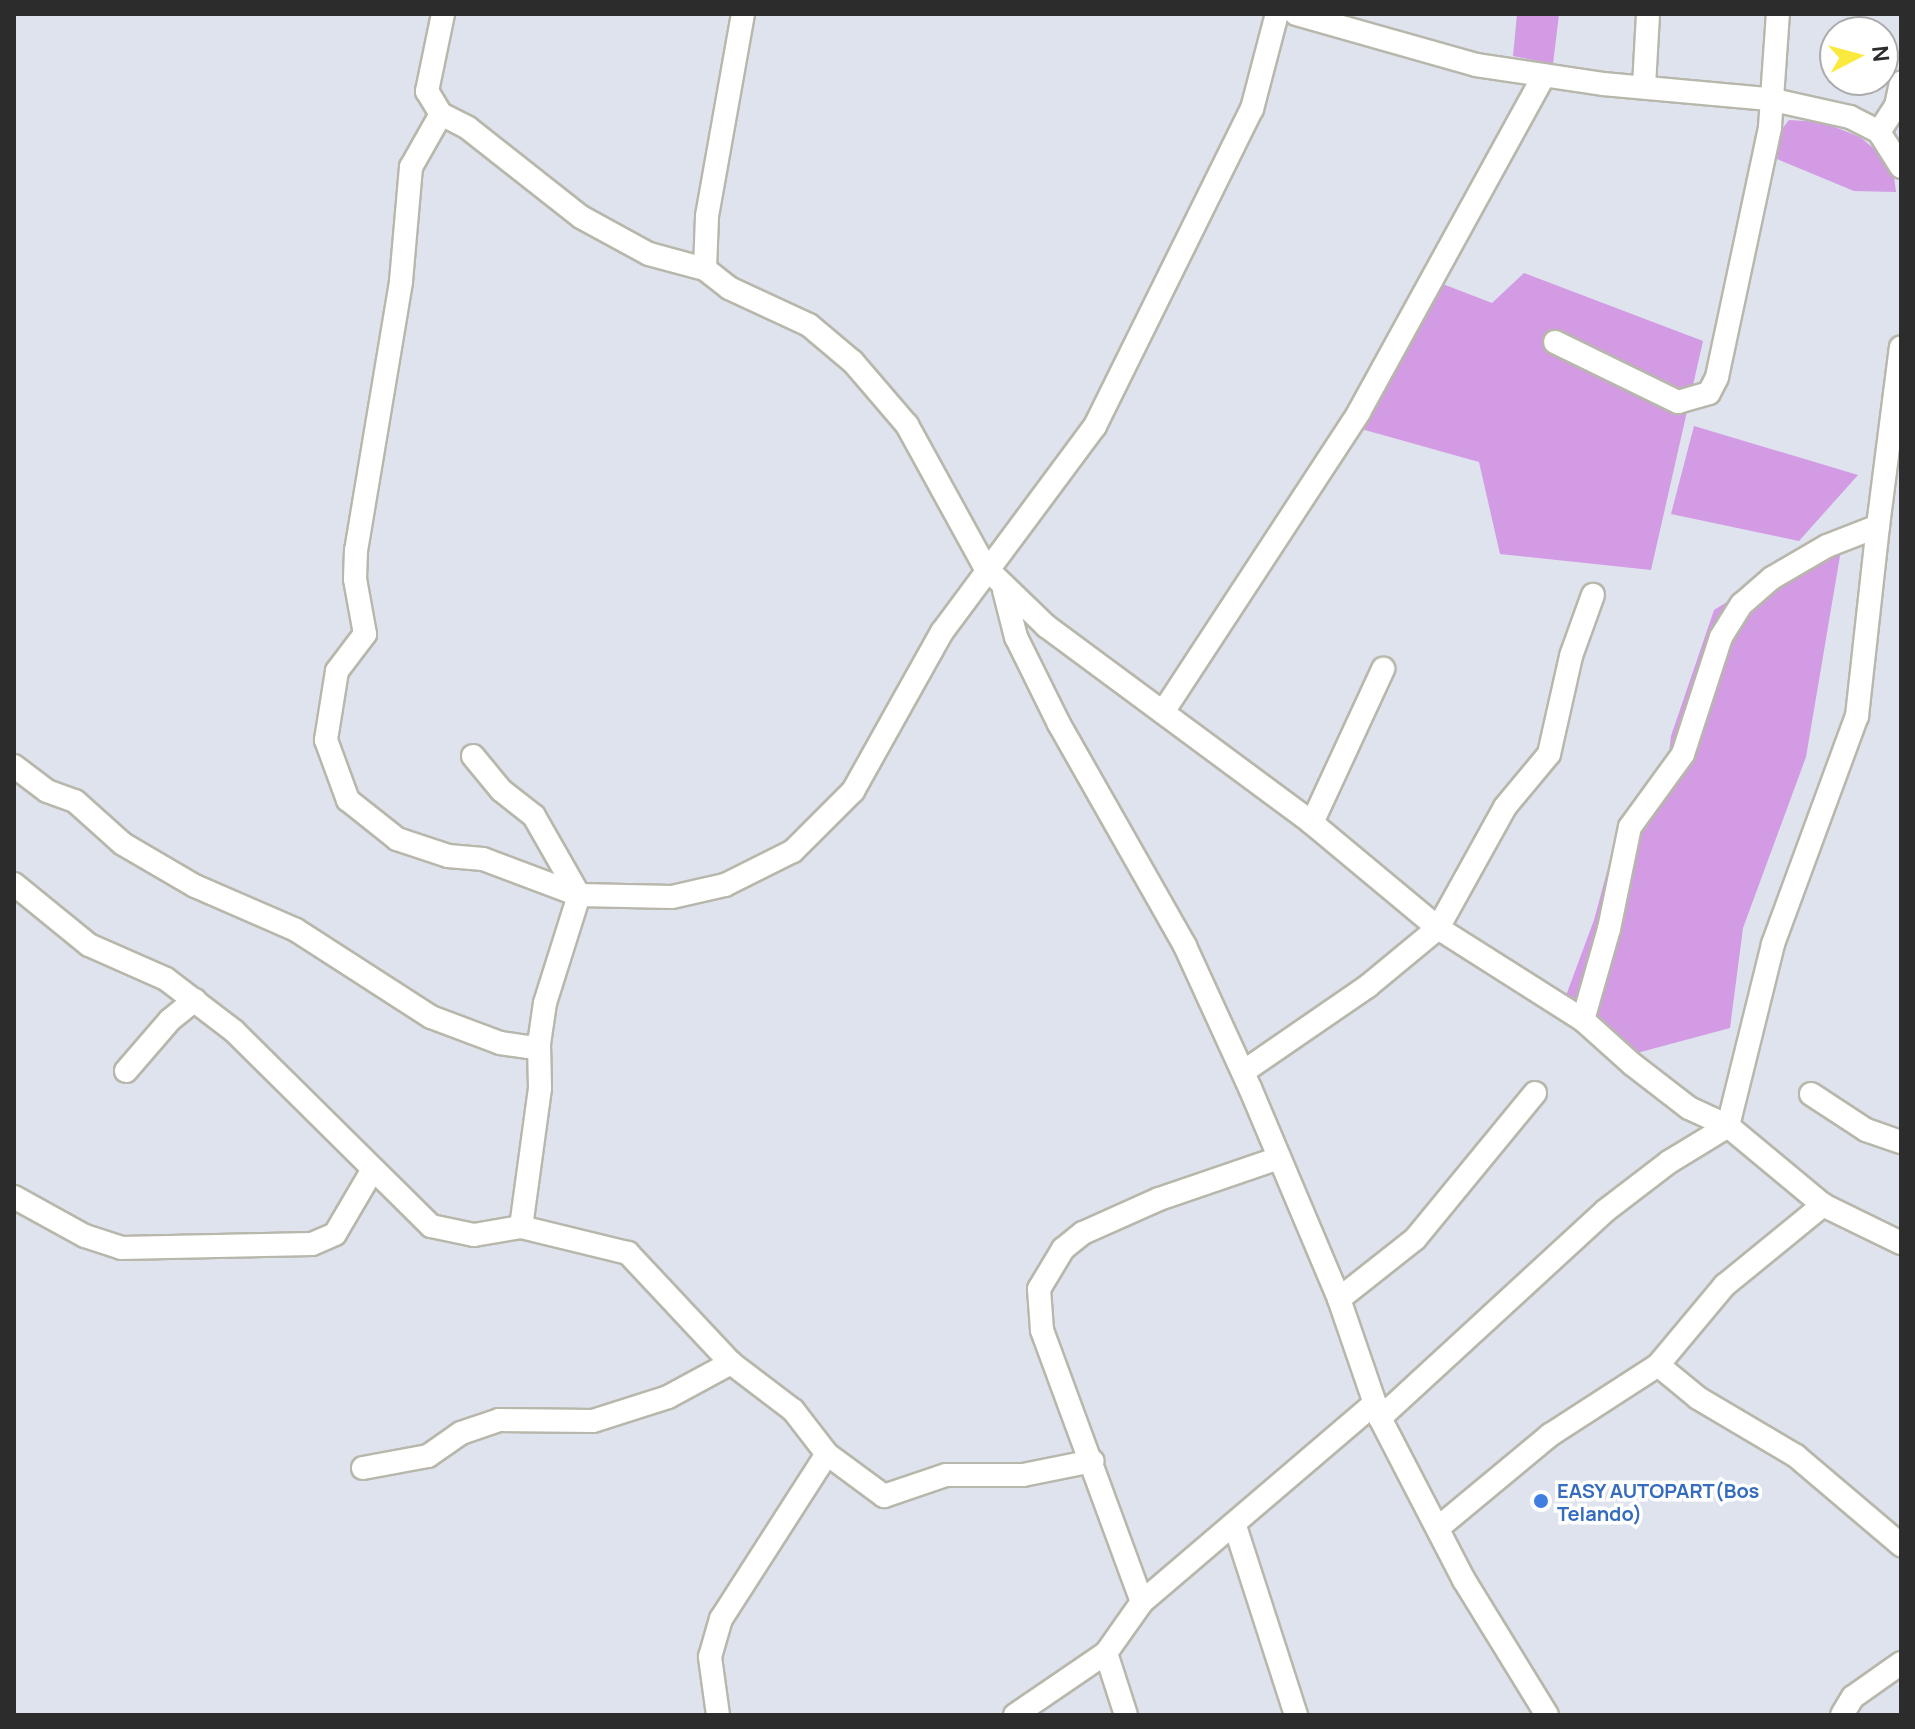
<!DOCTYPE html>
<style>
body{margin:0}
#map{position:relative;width:1915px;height:1729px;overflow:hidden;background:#dee3ed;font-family:Manrope,sans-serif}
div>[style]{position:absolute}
.green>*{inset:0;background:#d29be4}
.roads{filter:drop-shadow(2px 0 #b8b7ab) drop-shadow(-2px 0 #b8b7ab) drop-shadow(0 2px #b8b7ab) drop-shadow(0 -2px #b8b7ab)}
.minor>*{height:22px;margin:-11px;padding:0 11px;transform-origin:11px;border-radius:11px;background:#fff}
.dots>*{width:22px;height:22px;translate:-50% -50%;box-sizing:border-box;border:4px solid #fff;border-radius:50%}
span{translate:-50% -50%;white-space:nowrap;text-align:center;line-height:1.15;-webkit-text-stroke:7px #fff;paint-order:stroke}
.shop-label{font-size:20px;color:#366cbe;font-weight:700}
.left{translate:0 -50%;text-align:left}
.frame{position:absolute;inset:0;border:16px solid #2c2c2c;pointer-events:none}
.north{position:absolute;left:1819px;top:16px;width:80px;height:80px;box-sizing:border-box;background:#fff;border:2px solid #ababab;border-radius:50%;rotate:84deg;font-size:22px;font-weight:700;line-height:32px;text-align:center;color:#2c2c2c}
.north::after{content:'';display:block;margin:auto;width:28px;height:36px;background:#fbea3e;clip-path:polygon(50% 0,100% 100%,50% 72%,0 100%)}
</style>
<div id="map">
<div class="green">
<div style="clip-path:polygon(1517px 14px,1559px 14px,1553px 64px,1513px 56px)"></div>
<div style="clip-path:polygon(1789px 120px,1822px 122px,1860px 137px,1878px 152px,1894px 177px,1896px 192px,1854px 191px,1777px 159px,1782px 129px)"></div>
<div style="clip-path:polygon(1524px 273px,1703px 341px,1651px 570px,1500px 554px,1479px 462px,1347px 425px,1422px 276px,1492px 303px)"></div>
<div style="clip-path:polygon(1694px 426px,1858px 475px,1799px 541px,1671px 514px)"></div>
<div style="clip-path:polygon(1842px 544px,1806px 757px,1743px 928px,1730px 1028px,1637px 1053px,1564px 1001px,1594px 920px,1619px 827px,1665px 787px,1671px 736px,1714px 610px,1782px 568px)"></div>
</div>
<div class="roads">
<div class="minor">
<div style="left:443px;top:14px;width:79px;rotate:101.7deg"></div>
<div style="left:427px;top:91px;width:27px;rotate:59deg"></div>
<div style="left:441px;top:114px;width:30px;rotate:27deg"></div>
<div style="left:468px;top:128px;width:144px;rotate:38.2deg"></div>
<div style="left:581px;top:217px;width:77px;rotate:28.6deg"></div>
<div style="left:649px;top:254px;width:58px;rotate:15deg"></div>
<div style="left:705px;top:269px;width:31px;rotate:38deg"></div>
<div style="left:729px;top:288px;width:88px;rotate:24.8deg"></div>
<div style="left:809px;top:325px;width:57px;rotate:40.1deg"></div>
<div style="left:853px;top:362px;width:83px;rotate:49.4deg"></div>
<div style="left:907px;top:425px;width:162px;rotate:61.2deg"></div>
<div style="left:985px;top:567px;width:85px;rotate:44deg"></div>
<div style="left:1046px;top:626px;width:331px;rotate:36.5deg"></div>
<div style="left:1312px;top:823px;width:164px;rotate:39.8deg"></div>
<div style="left:1438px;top:928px;width:172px;rotate:32.4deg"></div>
<div style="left:1583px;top:1020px;width:66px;rotate:41.9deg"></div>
<div style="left:1632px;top:1064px;width:72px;rotate:37.7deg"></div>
<div style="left:1689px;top:1108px;width:43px;rotate:24.8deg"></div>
<div style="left:1728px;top:1126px;width:124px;rotate:39.7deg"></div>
<div style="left:1823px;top:1205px;width:87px;rotate:26deg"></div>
<div style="left:1296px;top:14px;width:187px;rotate:15.8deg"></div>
<div style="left:1476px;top:65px;width:128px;rotate:8.5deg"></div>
<div style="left:1603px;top:84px;width:167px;rotate:5.2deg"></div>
<div style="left:1769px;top:99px;width:83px;rotate:12.5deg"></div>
<div style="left:1850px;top:117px;width:33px;rotate:27deg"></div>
<div style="left:1879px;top:132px;width:41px;rotate:57.8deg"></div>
<div style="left:1644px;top:86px;width:72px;rotate:-86.8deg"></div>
<div style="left:441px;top:114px;width:61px;rotate:119.5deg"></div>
<div style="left:411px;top:167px;width:115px;rotate:95deg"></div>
<div style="left:401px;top:282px;width:272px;rotate:99.5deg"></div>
<div style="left:356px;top:550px;width:29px;rotate:92deg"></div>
<div style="left:355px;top:579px;width:56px;rotate:79.7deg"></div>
<div style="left:365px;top:634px;width:46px;rotate:127.1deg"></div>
<div style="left:337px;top:671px;width:70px;rotate:99.1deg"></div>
<div style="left:326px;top:740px;width:64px;rotate:69.9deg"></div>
<div style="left:348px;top:800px;width:63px;rotate:38.5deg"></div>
<div style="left:397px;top:839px;width:54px;rotate:18.4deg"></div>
<div style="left:448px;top:856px;width:35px;rotate:5deg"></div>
<div style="left:483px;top:859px;width:103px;rotate:20.6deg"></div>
<div style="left:579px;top:895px;width:93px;rotate:1.2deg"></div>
<div style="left:672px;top:897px;width:54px;rotate:-12.8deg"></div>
<div style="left:725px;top:885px;width:76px;rotate:-26.6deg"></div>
<div style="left:793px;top:851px;width:85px;rotate:-45deg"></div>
<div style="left:853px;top:791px;width:182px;rotate:-60.8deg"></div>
<div style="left:942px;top:632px;width:257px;rotate:-53.4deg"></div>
<div style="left:1095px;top:426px;width:354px;rotate:-63.7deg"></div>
<div style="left:1252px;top:109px;width:98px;rotate:-75.3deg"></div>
<div style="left:1879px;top:132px;width:31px;rotate:-57deg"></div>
<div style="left:1896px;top:106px;width:24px;rotate:-78deg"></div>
<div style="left:705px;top:269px;width:53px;rotate:-87.8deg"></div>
<div style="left:707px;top:216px;width:205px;rotate:-79.9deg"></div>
<div style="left:1555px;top:342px;width:137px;rotate:26deg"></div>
<div style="left:1678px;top:402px;width:32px;rotate:-16deg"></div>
<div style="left:1709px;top:393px;width:18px;rotate:-63deg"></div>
<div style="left:1717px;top:377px;width:256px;rotate:-78deg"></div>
<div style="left:1770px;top:127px;width:113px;rotate:-86deg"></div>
<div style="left:1004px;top:590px;width:49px;rotate:75.7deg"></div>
<div style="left:1016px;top:637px;width:97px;rotate:63.7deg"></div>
<div style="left:1059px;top:724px;width:255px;rotate:60.4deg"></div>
<div style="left:1185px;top:946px;width:156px;rotate:65.4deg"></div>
<div style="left:1250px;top:1088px;width:229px;rotate:67.1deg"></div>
<div style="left:1339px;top:1299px;width:126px;rotate:71deg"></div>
<div style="left:1380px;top:1418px;width:182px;rotate:62.6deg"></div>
<div style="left:1464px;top:1580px;width:158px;rotate:58.4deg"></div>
<div style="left:1163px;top:712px;width:358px;rotate:-56.8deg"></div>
<div style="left:1359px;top:412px;width:384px;rotate:-61.2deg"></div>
<div style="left:14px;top:766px;width:41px;rotate:37.1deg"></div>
<div style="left:47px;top:791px;width:30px;rotate:20deg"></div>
<div style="left:75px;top:801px;width:64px;rotate:41.9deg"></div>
<div style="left:123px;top:844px;width:83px;rotate:30.3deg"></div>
<div style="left:195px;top:886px;width:110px;rotate:23.5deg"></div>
<div style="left:296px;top:930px;width:161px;rotate:32.8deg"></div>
<div style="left:431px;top:1017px;width:74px;rotate:20.6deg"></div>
<div style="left:500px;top:1043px;width:29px;rotate:8deg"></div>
<div style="left:529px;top:1047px;width:10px;rotate:-17deg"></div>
<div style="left:539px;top:1044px;width:41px;rotate:-81.7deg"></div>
<div style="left:545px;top:1003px;width:113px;rotate:-72.5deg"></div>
<div style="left:579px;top:895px;width:91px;rotate:-119.7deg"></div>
<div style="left:534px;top:816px;width:42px;rotate:-141.8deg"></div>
<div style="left:501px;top:790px;width:44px;rotate:-129.5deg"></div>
<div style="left:1312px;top:823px;width:170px;rotate:-65.2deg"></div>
<div style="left:14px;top:884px;width:97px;rotate:39.1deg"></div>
<div style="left:89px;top:945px;width:84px;rotate:23.8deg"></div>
<div style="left:166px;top:979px;width:86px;rotate:37.4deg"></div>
<div style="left:234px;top:1031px;width:277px;rotate:44.7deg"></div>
<div style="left:431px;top:1226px;width:44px;rotate:11.8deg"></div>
<div style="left:474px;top:1235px;width:48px;rotate:-9.7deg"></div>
<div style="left:521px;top:1227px;width:110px;rotate:13.7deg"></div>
<div style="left:628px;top:1253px;width:151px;rotate:46.9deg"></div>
<div style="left:1583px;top:1020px;width:95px;rotate:-74.1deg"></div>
<div style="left:1609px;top:929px;width:104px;rotate:-78.4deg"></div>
<div style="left:1630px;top:827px;width:90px;rotate:-54deg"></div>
<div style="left:1683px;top:754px;width:123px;rotate:-72deg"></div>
<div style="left:1721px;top:637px;width:39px;rotate:-58deg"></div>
<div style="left:1742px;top:604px;width:40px;rotate:-41deg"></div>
<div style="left:1772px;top:578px;width:64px;rotate:-30.2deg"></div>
<div style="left:1827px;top:546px;width:55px;rotate:-21.4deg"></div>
<div style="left:1878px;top:526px;width:180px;rotate:-82.7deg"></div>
<div style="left:126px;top:1071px;width:67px;rotate:-49.2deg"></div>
<div style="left:170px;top:1020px;width:32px;rotate:-39deg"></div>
<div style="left:1243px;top:1072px;width:152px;rotate:-34.5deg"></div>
<div style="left:1368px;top:986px;width:91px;rotate:-39.6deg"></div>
<div style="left:1438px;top:928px;width:138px;rotate:-61deg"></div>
<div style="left:1505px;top:807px;width:69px;rotate:-50.3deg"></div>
<div style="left:1549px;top:754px;width:100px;rotate:-77.3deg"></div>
<div style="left:1571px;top:656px;width:65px;rotate:-70.2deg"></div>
<div style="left:1811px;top:1094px;width:66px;rotate:33.2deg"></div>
<div style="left:1866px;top:1130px;width:37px;rotate:19deg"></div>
<div style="left:14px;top:1197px;width:81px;rotate:28.8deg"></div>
<div style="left:85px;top:1236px;width:38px;rotate:18deg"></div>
<div style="left:121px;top:1248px;width:191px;rotate:-1.2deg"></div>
<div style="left:312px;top:1244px;width:25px;rotate:-23deg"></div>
<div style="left:335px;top:1234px;width:73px;rotate:-59.6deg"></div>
<div style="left:521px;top:1227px;width:140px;rotate:-82.2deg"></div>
<div style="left:540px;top:1088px;width:44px;rotate:-91.3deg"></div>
<div style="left:1339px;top:1299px;width:97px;rotate:-38.3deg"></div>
<div style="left:1415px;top:1239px;width:189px;rotate:-50.6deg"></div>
<div style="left:1658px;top:1365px;width:52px;rotate:39.5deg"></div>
<div style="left:1698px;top:1398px;width:114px;rotate:30.6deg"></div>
<div style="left:1796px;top:1456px;width:138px;rotate:40.3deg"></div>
<div style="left:1380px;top:1418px;width:306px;rotate:-42.6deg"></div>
<div style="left:1605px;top:1211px;width:81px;rotate:-37.4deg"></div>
<div style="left:1669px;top:1162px;width:69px;rotate:-31.4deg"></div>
<div style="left:1728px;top:1126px;width:187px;rotate:-76.1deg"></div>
<div style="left:1773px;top:944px;width:243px;rotate:-69.8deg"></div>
<div style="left:1857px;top:716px;width:191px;rotate:-83.7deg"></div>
<div style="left:363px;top:1468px;width:66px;rotate:-10.5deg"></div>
<div style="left:428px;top:1456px;width:40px;rotate:-34.9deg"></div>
<div style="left:461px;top:1433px;width:40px;rotate:-18.9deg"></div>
<div style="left:499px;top:1420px;width:94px;rotate:0.6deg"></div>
<div style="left:593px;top:1421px;width:79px;rotate:-17.7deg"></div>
<div style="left:668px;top:1397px;width:72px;rotate:-28.4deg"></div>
<div style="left:731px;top:1363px;width:78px;rotate:37.2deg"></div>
<div style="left:793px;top:1410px;width:56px;rotate:52.3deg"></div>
<div style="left:1235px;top:1526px;width:199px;rotate:72.1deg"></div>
<div style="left:1438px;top:1528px;width:146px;rotate:-39.7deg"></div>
<div style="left:1550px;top:1435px;width:129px;rotate:-32.9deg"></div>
<div style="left:1658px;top:1365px;width:104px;rotate:-50.1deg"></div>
<div style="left:1725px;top:1285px;width:127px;rotate:-39.2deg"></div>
<div style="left:1142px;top:1602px;width:290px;rotate:-110.2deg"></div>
<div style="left:1042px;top:1330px;width:41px;rotate:-94.2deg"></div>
<div style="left:1039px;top:1289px;width:47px;rotate:-59deg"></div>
<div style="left:1063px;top:1249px;width:26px;rotate:-39deg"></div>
<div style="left:1083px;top:1233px;width:83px;rotate:-24.1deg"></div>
<div style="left:1159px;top:1199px;width:127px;rotate:-18.9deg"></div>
<div style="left:1106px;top:1653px;width:65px;rotate:72.1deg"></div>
<div style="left:718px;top:1715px;width:59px;rotate:-97.9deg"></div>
<div style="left:710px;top:1657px;width:40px;rotate:-74deg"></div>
<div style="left:721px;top:1619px;width:196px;rotate:-57.3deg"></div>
<div style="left:827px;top:1454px;width:71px;rotate:36.4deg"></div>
<div style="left:884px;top:1496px;width:65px;rotate:-18.7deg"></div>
<div style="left:946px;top:1475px;width:77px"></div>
<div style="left:1023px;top:1475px;width:71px;rotate:-11.3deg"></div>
<div style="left:1015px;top:1715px;width:110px;rotate:-34.3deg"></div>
<div style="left:1106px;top:1653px;width:62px;rotate:-54.8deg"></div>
<div style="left:1142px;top:1602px;width:306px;rotate:-40.5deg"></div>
<div style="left:1842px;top:1715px;width:21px;rotate:-59deg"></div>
<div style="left:1853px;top:1697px;width:59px;rotate:-35.3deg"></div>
</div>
</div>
<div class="dots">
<div style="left:1541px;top:1501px;background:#3f7fe0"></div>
</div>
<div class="shop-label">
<span class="left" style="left:1557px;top:1502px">EASY AUTOPART(Bos<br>Telando)</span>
</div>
<div class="frame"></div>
<div class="north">N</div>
</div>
